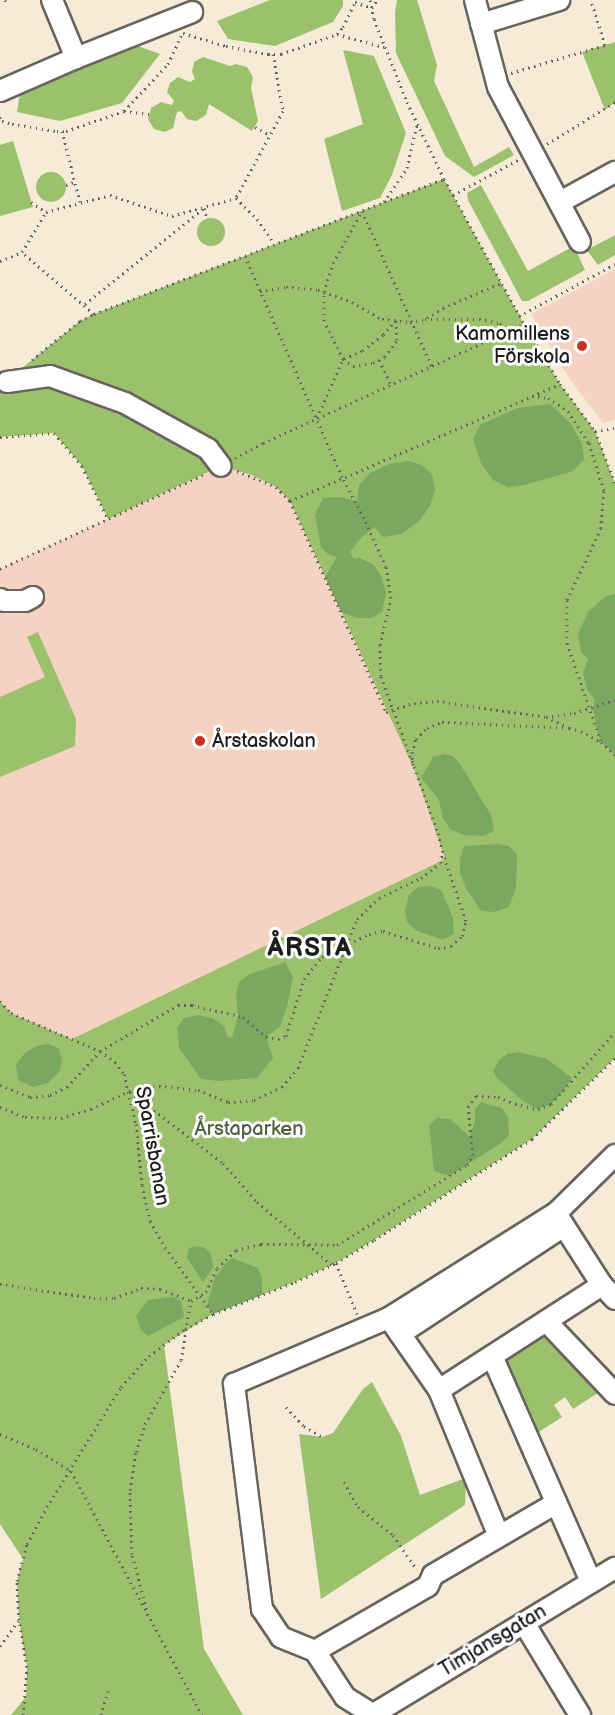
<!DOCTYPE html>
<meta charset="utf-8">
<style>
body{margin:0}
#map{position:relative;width:615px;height:1715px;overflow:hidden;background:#f5ebd7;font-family:"Balsamiq Sans",sans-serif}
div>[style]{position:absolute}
.built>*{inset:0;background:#f5d3c2}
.green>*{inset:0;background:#9bc16c}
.round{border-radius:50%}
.forest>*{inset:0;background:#7ca760}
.path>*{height:3px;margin-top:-1.5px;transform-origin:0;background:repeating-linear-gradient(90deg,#68645d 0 1.5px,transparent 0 6px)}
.roads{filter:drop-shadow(2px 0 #68645d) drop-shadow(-2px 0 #68645d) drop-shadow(0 2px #68645d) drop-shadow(0 -2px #68645d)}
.minor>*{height:20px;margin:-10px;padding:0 10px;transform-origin:10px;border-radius:10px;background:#fff}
.dots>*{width:16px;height:16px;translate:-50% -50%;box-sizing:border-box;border:3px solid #fff;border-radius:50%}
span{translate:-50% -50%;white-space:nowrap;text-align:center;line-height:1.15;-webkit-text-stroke:6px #fff;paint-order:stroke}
.poi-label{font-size:20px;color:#1c1c1c}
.right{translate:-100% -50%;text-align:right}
.left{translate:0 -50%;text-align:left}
.park-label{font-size:20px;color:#4f5e3c}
.street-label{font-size:20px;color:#1c1c1c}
.district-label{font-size:26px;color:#1c1c1c;font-weight:700;letter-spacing:1.5px}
</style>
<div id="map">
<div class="built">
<div style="clip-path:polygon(615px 269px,615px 420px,603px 423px,569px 378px,531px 314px)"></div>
<div style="clip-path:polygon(221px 466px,252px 475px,276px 487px,290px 501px,414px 769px,445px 859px,72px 1039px,11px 1013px,0 1001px,0 569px)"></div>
</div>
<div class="green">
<div style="clip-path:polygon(270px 0,343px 0,343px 6px,333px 22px,275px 46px,228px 39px,217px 21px)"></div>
<div style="clip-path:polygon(397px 0,417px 0,437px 65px,434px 81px,474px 167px,509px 147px,514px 155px,474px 177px,445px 156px,396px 53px,395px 13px)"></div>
<div style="clip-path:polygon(615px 42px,615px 102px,605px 110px,582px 52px)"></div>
<div style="clip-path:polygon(138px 46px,160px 54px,122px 103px,60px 121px,17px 112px,20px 93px)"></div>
<div style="clip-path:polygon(343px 50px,374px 56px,406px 133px,392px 175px,380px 198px,342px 211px,324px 139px,363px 124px)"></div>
<div style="clip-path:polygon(203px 57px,230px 66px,236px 64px,247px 67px,253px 77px,251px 88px,258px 121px,252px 131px,209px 104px,206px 115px,196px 121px,187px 119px,181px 111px,177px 112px,173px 128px,165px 132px,154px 129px,148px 119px,151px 108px,161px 102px,172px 105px,174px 101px,167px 92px,170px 83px,178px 77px,190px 82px,195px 79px,192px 72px,194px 62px)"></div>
<div style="clip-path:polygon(13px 141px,33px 207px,0 216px,0 145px)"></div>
<div class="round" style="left:36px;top:172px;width:30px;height:30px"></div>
<div style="clip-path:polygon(444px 179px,524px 324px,560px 384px,595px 431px,615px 483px,615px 1058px,532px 1139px,374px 1240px,336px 1263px,295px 1282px,213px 1314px,164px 1345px,204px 1649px,243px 1715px,11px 1715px,26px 1697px,27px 1667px,19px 1620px,17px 1581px,23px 1559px,0 1524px,0 1001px,11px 1013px,72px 1039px,445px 859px,414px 769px,290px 501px,276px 487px,252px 475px,221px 466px,108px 519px,82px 466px,54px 433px,0 437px,0 386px,80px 321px,94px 314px)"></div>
<div style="clip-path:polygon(481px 185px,528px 271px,574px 246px,585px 270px,528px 301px,522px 301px,468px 200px,467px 193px)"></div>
<div class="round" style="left:197px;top:218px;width:28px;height:28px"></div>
<div style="clip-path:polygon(615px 235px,615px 255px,598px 265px,587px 250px)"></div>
<div style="clip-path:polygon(38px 632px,76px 719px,75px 746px,0 777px,0 697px,45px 677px,27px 637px)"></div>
<div style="clip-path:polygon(546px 1321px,601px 1391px,573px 1409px,565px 1397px,554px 1405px,562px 1417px,528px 1439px,492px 1356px)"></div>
<div style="clip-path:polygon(372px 1382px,401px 1436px,420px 1495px,466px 1478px,465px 1505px,321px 1599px,299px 1434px,322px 1437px,333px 1433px,363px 1389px)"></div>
</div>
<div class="forest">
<div style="clip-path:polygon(550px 404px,571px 424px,582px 444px,584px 459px,573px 471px,525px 485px,508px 487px,493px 480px,481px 463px,473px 439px,480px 425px,517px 408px)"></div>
<div style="clip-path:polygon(408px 461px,422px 465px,432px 474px,435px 490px,430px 506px,420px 520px,402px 534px,383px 537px,374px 527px,360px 539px,350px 552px,354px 559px,360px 558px,374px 565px,381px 576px,386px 592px,382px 612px,371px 618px,358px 618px,341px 612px,325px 577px,337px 557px,328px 554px,321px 547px,315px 515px,323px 498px,340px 497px,357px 501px,359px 485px,370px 473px,389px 464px)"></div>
<div style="clip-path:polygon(615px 594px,615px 755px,601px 742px,597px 731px,593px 708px,595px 700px,587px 690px,583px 672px,588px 659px,581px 652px,578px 634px,588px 612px,605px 597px)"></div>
<div style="clip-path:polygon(444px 754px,453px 756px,460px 764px,491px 815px,494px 831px,483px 836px,464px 835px,450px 829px,443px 818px,439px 800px,421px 778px,433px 757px)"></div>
<div style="clip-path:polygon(498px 844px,509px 846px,517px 854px,516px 888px,509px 907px,495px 912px,481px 911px,466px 888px,460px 873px,460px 859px,464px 846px)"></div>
<div style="clip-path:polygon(431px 886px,441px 890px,453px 918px,454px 934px,443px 940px,415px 930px,407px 922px,405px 910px,409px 895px,418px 887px)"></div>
<div style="clip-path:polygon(285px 962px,293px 977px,287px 1007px,280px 1026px,266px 1037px,273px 1058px,257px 1078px,219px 1081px,201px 1079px,179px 1048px,177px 1028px,184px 1018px,198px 1015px,212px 1018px,224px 1026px,227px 1036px,232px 1038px,238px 1016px,236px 995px,239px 982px,250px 974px)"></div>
<div style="clip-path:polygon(49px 1044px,59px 1049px,62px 1061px,60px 1071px,48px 1083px,33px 1087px,18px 1080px,16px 1064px,25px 1053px,37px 1046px)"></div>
<div style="clip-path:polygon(518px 1052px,547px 1059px,572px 1078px,563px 1092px,551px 1104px,538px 1109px,523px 1101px,497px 1078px,493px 1071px,499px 1060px,507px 1054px)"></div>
<div style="clip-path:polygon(481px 1102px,502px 1108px,508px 1117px,509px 1134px,503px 1142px,449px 1176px,434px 1171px,429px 1125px,437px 1118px,450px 1119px,470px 1137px,475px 1121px,475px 1109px)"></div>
<div style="clip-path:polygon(197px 1246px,205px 1248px,211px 1254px,213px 1268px,203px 1282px,187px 1258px,189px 1248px)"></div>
<div style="clip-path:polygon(232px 1258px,258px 1268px,262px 1278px,262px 1295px,213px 1314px,207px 1305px,215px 1278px,224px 1265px)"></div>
<div style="clip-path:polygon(173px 1297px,181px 1301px,184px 1317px,148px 1336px,141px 1330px,136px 1316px,148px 1300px)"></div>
</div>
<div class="path">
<div style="left:5px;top:0;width:2px;rotate:63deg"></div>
<div style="left:370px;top:0;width:19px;rotate:78deg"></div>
<div style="left:374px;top:19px;width:89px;rotate:68.3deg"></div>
<div style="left:407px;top:102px;width:85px;rotate:64.3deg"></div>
<div style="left:444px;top:179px;width:166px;rotate:61.1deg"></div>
<div style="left:524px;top:324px;width:70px;rotate:59deg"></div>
<div style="left:560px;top:384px;width:59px;rotate:53.3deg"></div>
<div style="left:595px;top:431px;width:56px;rotate:69deg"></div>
<div style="left:355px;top:2px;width:18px;rotate:19deg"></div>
<div style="left:372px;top:8px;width:9px;rotate:-58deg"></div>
<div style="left:183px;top:33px;width:45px;rotate:16.8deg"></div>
<div style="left:226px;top:46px;width:43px;rotate:10.8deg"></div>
<div style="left:268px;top:54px;width:13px"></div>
<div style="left:281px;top:54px;width:59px;rotate:-19.7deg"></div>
<div style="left:337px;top:34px;width:49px;rotate:15.5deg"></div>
<div style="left:337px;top:34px;width:9px;rotate:-49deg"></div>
<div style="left:343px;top:27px;width:30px;rotate:-64deg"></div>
<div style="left:273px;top:54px;width:58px;rotate:80deg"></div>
<div style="left:283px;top:111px;width:99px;rotate:118.4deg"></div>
<div style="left:236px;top:198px;width:30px;rotate:45deg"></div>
<div style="left:257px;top:219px;width:29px;rotate:55deg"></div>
<div style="left:511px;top:73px;width:98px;rotate:-16.6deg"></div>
<div style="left:605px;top:45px;width:47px;rotate:-107.3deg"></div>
<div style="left:124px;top:111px;width:26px;rotate:7deg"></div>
<div style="left:0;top:117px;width:4px;rotate:63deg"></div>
<div style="left:2px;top:121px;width:10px;rotate:17deg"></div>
<div style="left:12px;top:124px;width:46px;rotate:8.8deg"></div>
<div style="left:57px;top:131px;width:9px"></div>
<div style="left:66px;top:131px;width:61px;rotate:-19deg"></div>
<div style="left:124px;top:111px;width:64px;rotate:-46.9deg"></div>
<div style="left:168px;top:64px;width:33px;rotate:-65deg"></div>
<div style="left:255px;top:127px;width:17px;rotate:28deg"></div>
<div style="left:62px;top:131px;width:73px;rotate:75.8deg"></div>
<div style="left:547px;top:144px;width:80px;rotate:-31.7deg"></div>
<div style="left:66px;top:185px;width:9px;rotate:-21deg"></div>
<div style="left:453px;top:195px;width:74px;rotate:-28.3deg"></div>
<div style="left:31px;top:202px;width:18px;rotate:34deg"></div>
<div style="left:384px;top:202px;width:41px;rotate:-55.9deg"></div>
<div style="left:407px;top:168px;width:45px;rotate:-77.2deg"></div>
<div style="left:362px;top:211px;width:171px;rotate:65.8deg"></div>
<div style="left:0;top:261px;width:24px;rotate:-22deg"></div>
<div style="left:260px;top:291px;width:26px;rotate:-9deg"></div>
<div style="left:286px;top:287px;width:32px;rotate:5deg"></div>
<div style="left:318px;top:290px;width:36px;rotate:19deg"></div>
<div style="left:352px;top:302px;width:34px;rotate:30deg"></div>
<div style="left:382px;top:319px;width:28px;rotate:6deg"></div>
<div style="left:410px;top:322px;width:15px;rotate:-11deg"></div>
<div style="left:425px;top:319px;width:54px"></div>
<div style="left:479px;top:319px;width:21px;rotate:11deg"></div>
<div style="left:500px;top:323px;width:11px;rotate:45deg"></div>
<div style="left:85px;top:304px;width:153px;rotate:-38.9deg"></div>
<div style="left:204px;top:208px;width:10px;rotate:73deg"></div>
<div style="left:94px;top:314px;width:95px;rotate:-139.3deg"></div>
<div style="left:22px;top:252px;width:47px;rotate:-59deg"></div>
<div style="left:46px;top:212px;width:66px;rotate:-14.9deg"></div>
<div style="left:110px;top:195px;width:65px;rotate:18.7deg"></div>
<div style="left:172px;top:216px;width:66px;rotate:-15.7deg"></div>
<div style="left:519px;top:316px;width:109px;rotate:-28.4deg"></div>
<div style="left:427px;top:318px;width:19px;rotate:-32deg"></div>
<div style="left:443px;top:308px;width:63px;rotate:-23.3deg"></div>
<div style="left:32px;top:360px;width:62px;rotate:-39.1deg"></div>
<div style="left:80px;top:321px;width:16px;rotate:-27deg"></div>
<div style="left:94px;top:314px;width:375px;rotate:-21.1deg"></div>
<div style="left:379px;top:360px;width:28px;rotate:64deg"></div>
<div style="left:532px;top:396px;width:16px;rotate:7deg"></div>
<div style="left:548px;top:398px;width:24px;rotate:33deg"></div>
<div style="left:568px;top:411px;width:38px;rotate:57deg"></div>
<div style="left:589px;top:443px;width:50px;rotate:72.6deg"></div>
<div style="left:604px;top:491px;width:37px;rotate:95deg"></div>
<div style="left:601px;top:528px;width:80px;rotate:115.3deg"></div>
<div style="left:567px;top:600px;width:43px;rotate:90deg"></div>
<div style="left:567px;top:643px;width:105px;rotate:71deg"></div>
<div style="left:601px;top:742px;width:19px;rotate:43deg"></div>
<div style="left:317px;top:418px;width:64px;rotate:-66.2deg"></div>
<div style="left:343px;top:359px;width:12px;rotate:35deg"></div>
<div style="left:353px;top:366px;width:20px;rotate:-9deg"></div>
<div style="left:373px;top:363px;width:13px;rotate:-27deg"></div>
<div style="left:385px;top:357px;width:21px;rotate:-55deg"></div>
<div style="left:397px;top:340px;width:20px;rotate:-93deg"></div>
<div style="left:396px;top:320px;width:20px;rotate:131deg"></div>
<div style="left:383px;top:335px;width:26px;rotate:143deg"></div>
<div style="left:362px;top:351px;width:21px;rotate:157deg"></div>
<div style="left:343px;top:359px;width:42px;rotate:-116.6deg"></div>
<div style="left:324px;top:321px;width:29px;rotate:-90deg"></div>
<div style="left:324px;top:292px;width:30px;rotate:-73deg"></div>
<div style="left:333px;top:263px;width:57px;rotate:-60.8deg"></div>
<div style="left:595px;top:431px;width:20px;rotate:-9deg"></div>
<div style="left:0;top:437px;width:54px;rotate:-4.2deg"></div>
<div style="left:54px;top:433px;width:43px;rotate:49.7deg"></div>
<div style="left:82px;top:466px;width:59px;rotate:63.9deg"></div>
<div style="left:235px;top:458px;width:32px;rotate:-28deg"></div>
<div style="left:263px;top:443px;width:287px;rotate:-24.5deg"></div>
<div style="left:237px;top:471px;width:42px;rotate:22.3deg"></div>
<div style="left:276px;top:487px;width:20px;rotate:45deg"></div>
<div style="left:290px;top:501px;width:232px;rotate:65.5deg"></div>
<div style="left:386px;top:712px;width:29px;rotate:-18deg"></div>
<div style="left:414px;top:703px;width:23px;rotate:-5deg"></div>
<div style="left:437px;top:701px;width:110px;rotate:8.4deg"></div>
<div style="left:546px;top:717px;width:28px;rotate:-8deg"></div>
<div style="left:574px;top:713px;width:43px;rotate:-17.6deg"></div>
<div style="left:290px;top:501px;width:294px;rotate:-23.4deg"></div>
<div style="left:0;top:569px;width:226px;rotate:-24.9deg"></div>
<div style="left:546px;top:717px;width:23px;rotate:25deg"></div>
<div style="left:413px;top:765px;width:12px;rotate:-95deg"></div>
<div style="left:412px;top:753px;width:15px;rotate:-74deg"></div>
<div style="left:416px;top:739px;width:16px;rotate:-45deg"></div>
<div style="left:427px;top:728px;width:16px;rotate:-22deg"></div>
<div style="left:442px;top:722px;width:127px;rotate:2.7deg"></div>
<div style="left:569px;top:728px;width:12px;rotate:14deg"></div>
<div style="left:581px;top:731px;width:23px;rotate:29deg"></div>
<div style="left:0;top:1001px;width:16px;rotate:47deg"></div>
<div style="left:11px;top:1013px;width:97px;rotate:23.1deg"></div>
<div style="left:100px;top:1051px;width:19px;rotate:36deg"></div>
<div style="left:115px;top:1062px;width:15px;rotate:53deg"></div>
<div style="left:124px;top:1074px;width:51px;rotate:76.5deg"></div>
<div style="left:136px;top:1124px;width:61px;rotate:84.4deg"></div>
<div style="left:142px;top:1185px;width:37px;rotate:77deg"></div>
<div style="left:150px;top:1221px;width:30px;rotate:60deg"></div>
<div style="left:165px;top:1247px;width:82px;rotate:54.4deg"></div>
<div style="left:0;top:1085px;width:32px;rotate:22deg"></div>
<div style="left:30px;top:1097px;width:20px;rotate:-6deg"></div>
<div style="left:50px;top:1095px;width:19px;rotate:-25deg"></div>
<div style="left:67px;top:1087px;width:49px;rotate:-47.5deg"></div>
<div style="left:100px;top:1051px;width:91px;rotate:-30.5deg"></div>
<div style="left:178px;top:1005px;width:14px"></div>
<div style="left:192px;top:1005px;width:52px;rotate:13.2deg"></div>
<div style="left:243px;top:1017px;width:30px;rotate:41deg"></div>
<div style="left:266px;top:1037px;width:12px;rotate:9deg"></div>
<div style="left:278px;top:1039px;width:9px;rotate:-21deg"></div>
<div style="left:286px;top:1036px;width:60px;rotate:-72.5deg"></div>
<div style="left:304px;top:979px;width:28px;rotate:-51deg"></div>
<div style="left:322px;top:957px;width:52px;rotate:-26.1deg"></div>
<div style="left:369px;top:934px;width:14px;rotate:-12deg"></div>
<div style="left:383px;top:931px;width:58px;rotate:17.2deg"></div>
<div style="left:438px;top:948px;width:13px;rotate:-9deg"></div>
<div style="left:451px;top:946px;width:15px;rotate:-42deg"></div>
<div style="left:462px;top:936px;width:16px;rotate:-75deg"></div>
<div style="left:466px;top:921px;width:71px;rotate:-108.9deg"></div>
<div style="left:130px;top:1092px;width:117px;rotate:37.4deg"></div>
<div style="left:223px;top:1163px;width:52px;rotate:48.9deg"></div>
<div style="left:257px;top:1202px;width:98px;rotate:40deg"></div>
<div style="left:0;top:1107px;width:27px;rotate:22deg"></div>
<div style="left:25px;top:1117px;width:36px;rotate:2deg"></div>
<div style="left:61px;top:1118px;width:31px;rotate:-17deg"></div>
<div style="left:91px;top:1109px;width:42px;rotate:-25.3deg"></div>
<div style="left:129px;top:1091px;width:30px;rotate:-9deg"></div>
<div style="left:159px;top:1086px;width:39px;rotate:6deg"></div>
<div style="left:198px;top:1090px;width:32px;rotate:22deg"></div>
<div style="left:228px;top:1102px;width:26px;rotate:-4deg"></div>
<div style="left:254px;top:1100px;width:31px;rotate:-25deg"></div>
<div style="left:282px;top:1087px;width:25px;rotate:-50deg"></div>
<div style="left:298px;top:1068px;width:160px;rotate:-68.4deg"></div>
<div style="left:357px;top:919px;width:30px;rotate:-44deg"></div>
<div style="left:379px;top:898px;width:47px;rotate:-25.5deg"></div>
<div style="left:421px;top:878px;width:24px;rotate:-38deg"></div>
<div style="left:440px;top:863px;width:11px;rotate:-75deg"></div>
<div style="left:443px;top:852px;width:23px;rotate:-105deg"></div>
<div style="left:437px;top:830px;width:164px;rotate:-110deg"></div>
<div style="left:381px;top:676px;width:31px;rotate:-92deg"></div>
<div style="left:380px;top:645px;width:48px;rotate:-76.8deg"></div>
<div style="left:391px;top:598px;width:31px;rotate:-99deg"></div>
<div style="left:386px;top:567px;width:54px;rotate:-114.2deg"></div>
<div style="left:364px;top:518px;width:47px;rotate:-118.2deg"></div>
<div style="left:342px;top:477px;width:241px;rotate:-113.7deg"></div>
<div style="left:336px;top:1263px;width:55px;rotate:67.6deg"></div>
<div style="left:0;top:1284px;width:95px;rotate:8.5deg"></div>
<div style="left:94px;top:1298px;width:20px"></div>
<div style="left:114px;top:1298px;width:29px;rotate:-20deg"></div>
<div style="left:141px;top:1288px;width:19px;rotate:3deg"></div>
<div style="left:160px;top:1289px;width:33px;rotate:21deg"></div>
<div style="left:191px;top:1301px;width:17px;rotate:-31deg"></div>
<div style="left:206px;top:1292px;width:26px;rotate:-65deg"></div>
<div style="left:217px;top:1268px;width:26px;rotate:-43deg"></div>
<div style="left:236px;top:1250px;width:26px;rotate:-13deg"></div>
<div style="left:261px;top:1244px;width:76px;rotate:0.8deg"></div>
<div style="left:337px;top:1245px;width:153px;rotate:-31.6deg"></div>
<div style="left:467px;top:1165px;width:12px;rotate:-59deg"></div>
<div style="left:473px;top:1155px;width:48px;rotate:-95.9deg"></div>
<div style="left:468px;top:1107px;width:14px;rotate:-54deg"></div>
<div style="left:476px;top:1096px;width:22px;rotate:3deg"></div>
<div style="left:498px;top:1097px;width:18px;rotate:22deg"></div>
<div style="left:515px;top:1104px;width:24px;rotate:12deg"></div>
<div style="left:538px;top:1109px;width:14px;rotate:-21deg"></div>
<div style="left:551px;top:1104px;width:96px;rotate:-48.4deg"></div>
<div style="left:286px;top:1407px;width:26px;rotate:47deg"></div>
<div style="left:304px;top:1426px;width:21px;rotate:31deg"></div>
<div style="left:0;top:1434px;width:39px;rotate:23deg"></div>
<div style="left:36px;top:1449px;width:41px;rotate:32.2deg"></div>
<div style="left:71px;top:1471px;width:277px;rotate:61.8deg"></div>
<div style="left:344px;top:1482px;width:29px;rotate:61deg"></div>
<div style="left:358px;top:1507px;width:45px;rotate:38.7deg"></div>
<div style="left:393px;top:1535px;width:42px;rotate:55.6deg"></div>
<div style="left:148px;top:1615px;width:63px;rotate:-104.7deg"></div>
<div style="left:132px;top:1554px;width:64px;rotate:-91.8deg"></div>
<div style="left:130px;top:1490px;width:38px;rotate:-81deg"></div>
<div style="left:136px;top:1452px;width:29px;rotate:-72deg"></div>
<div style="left:145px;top:1424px;width:73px;rotate:-60.6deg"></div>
<div style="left:181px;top:1360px;width:60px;rotate:-80.4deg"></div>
<div style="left:0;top:1646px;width:31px;rotate:-54deg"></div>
<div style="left:23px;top:1715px;width:48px;rotate:-85.2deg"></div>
<div style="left:27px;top:1667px;width:48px;rotate:-99.7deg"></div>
<div style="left:19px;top:1620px;width:39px;rotate:-93deg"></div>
<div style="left:17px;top:1581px;width:38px;rotate:-75deg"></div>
<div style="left:27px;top:1544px;width:42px;rotate:-61.6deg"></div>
<div style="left:47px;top:1507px;width:141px;rotate:-58.3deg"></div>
<div style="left:121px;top:1387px;width:42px;rotate:-47.9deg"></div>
<div style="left:149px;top:1356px;width:45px;rotate:-36.9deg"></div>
<div style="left:185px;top:1329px;width:32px;rotate:-28deg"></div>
<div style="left:213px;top:1314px;width:88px;rotate:-21.3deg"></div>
<div style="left:295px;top:1282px;width:45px;rotate:-24.9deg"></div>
<div style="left:336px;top:1263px;width:44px;rotate:-31.2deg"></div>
<div style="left:374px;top:1240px;width:188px;rotate:-32.6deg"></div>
<div style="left:532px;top:1139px;width:116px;rotate:-44.3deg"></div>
<div style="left:101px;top:1715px;width:25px;rotate:-74deg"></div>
</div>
<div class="roads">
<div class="minor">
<div style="left:52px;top:0;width:63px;rotate:67.5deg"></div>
<div style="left:76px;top:58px;width:125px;rotate:-21.6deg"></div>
<div style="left:475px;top:0;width:90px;rotate:75.2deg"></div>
<div style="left:498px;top:87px;width:175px;rotate:62.1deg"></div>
<div style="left:481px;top:24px;width:82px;rotate:-17.1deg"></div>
<div style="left:0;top:91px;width:83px;rotate:-23.5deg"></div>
<div style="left:560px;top:202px;width:63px;rotate:-28.6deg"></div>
<div style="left:7px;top:382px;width:43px;rotate:-7.9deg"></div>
<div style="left:50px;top:376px;width:80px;rotate:19.8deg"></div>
<div style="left:125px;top:403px;width:95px;rotate:29deg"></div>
<div style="left:208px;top:449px;width:21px;rotate:53deg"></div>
<div style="left:0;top:599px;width:4px;rotate:27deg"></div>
<div style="left:4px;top:601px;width:21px"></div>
<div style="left:25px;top:601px;width:9px;rotate:-27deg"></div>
<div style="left:557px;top:1215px;width:83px;rotate:57.3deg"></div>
<div style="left:602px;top:1285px;width:19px;rotate:47deg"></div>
<div style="left:389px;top:1318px;width:88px;rotate:55.2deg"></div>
<div style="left:439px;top:1390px;width:156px;rotate:67.7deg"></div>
<div style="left:546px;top:1321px;width:100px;rotate:46.6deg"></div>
<div style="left:400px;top:1334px;width:196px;rotate:-33.4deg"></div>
<div style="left:492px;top:1356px;width:247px;rotate:66.3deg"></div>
<div style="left:439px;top:1390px;width:194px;rotate:-32.8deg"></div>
<div style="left:524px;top:1623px;width:108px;rotate:58.7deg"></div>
<div style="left:315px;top:1651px;width:130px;rotate:-29.9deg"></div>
<div style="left:428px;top:1586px;width:12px;rotate:-66deg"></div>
<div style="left:433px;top:1575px;width:143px;rotate:-30.3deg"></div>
<div style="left:372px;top:1714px;width:32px;rotate:-148deg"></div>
<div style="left:345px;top:1697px;width:55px;rotate:-123.1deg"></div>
<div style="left:315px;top:1651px;width:37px;rotate:-158deg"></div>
<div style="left:281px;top:1637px;width:34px;rotate:-124deg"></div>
<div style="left:262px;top:1609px;width:227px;rotate:-97.1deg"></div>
<div style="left:234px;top:1384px;width:168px;rotate:-23.1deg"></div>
<div style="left:389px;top:1318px;width:197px;rotate:-32.2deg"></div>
<div style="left:556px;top:1213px;width:83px;rotate:-44.5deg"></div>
<div style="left:372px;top:1715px;width:284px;rotate:-31.2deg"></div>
</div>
</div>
<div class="dots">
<div style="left:582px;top:346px;background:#c8321e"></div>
<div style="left:200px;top:741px;background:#c8321e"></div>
</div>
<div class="poi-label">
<span class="right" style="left:570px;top:346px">Kamomillens<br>Förskola</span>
<span class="left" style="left:212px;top:741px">Årstaskolan</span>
</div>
<div class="park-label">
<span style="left:249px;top:1129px">Årstaparken</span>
</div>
<div class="street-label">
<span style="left:152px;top:1146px;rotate:80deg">Sparrisbanan</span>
<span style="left:493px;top:1641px;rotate:-31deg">Timjansgatan</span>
</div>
<div class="district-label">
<span style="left:310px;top:949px">ÅRSTA</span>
</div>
</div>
